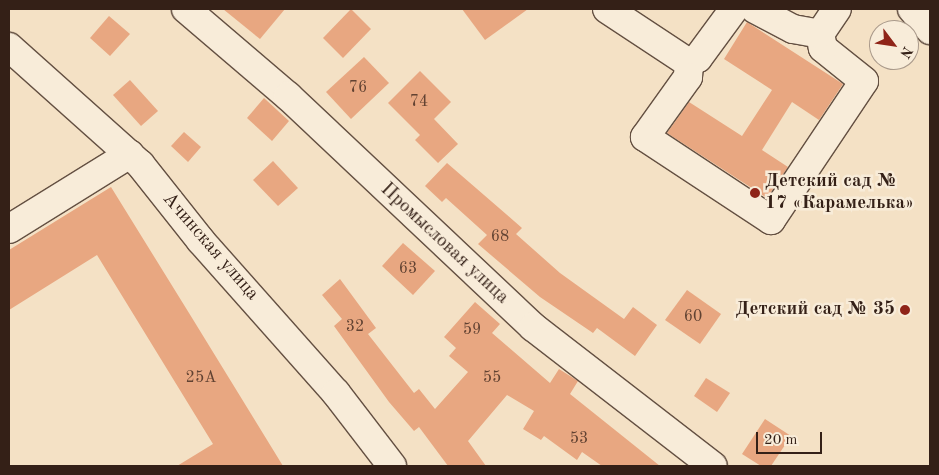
<!DOCTYPE html>
<meta charset="utf-8">
<style>
body{margin:0}
#map{position:relative;width:939px;height:475px;overflow:hidden;background:#f4e1c5;font-family:"Old Standard TT",serif}
div>[style]{position:absolute}
.building>*{inset:0;background:#e8a781}
.roads{filter:drop-shadow(1px 0 #645042) drop-shadow(-1px 0 #645042) drop-shadow(0 1px #645042) drop-shadow(0 -1px #645042)}
.minor>*{height:28px;margin:-14px;padding:0 14px;transform-origin:14px;border-radius:14px;background:#f8ecd9}
.dots>*{width:14px;height:14px;translate:-50% -50%;box-sizing:border-box;border:2px solid #f8ecd9;border-radius:50%}
span{translate:-50% -50%;white-space:nowrap;text-align:center;line-height:1.15;-webkit-text-stroke:5px #f8ecd9;paint-order:stroke}
.number-label{font-size:16px;color:#614232}
.number-label span{-webkit-text-stroke-width:0}
.poi-label{font-size:19px;color:#342017;font-weight:700}
.left{translate:0 -50%;text-align:left}
.right{translate:-100% -50%;text-align:right}
.street-label{font-size:19px;color:#342017}
.frame{position:absolute;inset:0;border:10px solid #342017;pointer-events:none}
.north{position:absolute;left:869px;top:20px;width:50px;height:50px;box-sizing:border-box;background:#f8ecd9;border:1px solid #aa9a8b;border-radius:50%;rotate:121deg;font-size:14px;font-weight:700;line-height:20px;text-align:center;color:#342017}
.north::after{content:'';display:block;margin:auto;width:18px;height:22px;background:#8f2418;clip-path:polygon(50% 0,100% 100%,50% 72%,0 100%)}
.scale{position:absolute;left:756px;top:432px;width:66px;height:22px;box-sizing:border-box;border:2px solid #342017;border-top:0;padding-left:6px;font-size:15px;line-height:18px;white-space:nowrap;color:#342017;-webkit-text-stroke:4px #f8ecd9;paint-order:stroke}
</style>
<div id="map">
<div class="building">
<div style="clip-path:polygon(223px 9px,285px 9px,260px 39px)"></div>
<div style="clip-path:polygon(351px 9px,371px 29px,343px 58px,323px 38px)"></div>
<div style="clip-path:polygon(462px 9px,528px 9px,485px 40px)"></div>
<div style="clip-path:polygon(109px 16px,130px 34px,110px 56px,90px 38px)"></div>
<div style="clip-path:polygon(747px 22px,843px 84px,819px 120px,792px 102px,762px 150px,788px 167px,767px 198px,667px 133px,689px 102px,742px 136px,772px 90px,724px 59px)"></div>
<div style="clip-path:polygon(364px 57px,389px 83px,351px 119px,326px 92px)"></div>
<div style="clip-path:polygon(420px 71px,451px 102px,434px 119px,458px 144px,438px 163px,415px 140px,420px 135px,388px 103px)"></div>
<div style="clip-path:polygon(130px 80px,158px 111px,141px 126px,113px 95px)"></div>
<div style="clip-path:polygon(264px 98px,289px 121px,272px 141px,247px 118px)"></div>
<div style="clip-path:polygon(184px 132px,201px 147px,188px 162px,171px 146px)"></div>
<div style="clip-path:polygon(273px 161px,298px 188px,278px 206px,253px 180px)"></div>
<div style="clip-path:polygon(447px 163px,522px 228px,516px 234px,560px 273px,624px 319px,633px 307px,657px 325px,635px 356px,597px 328px,593px 333px,540px 297px,478px 244px,487px 235px,446px 198px,442px 202px,425px 186px)"></div>
<div style="clip-path:polygon(111px 187px,189px 313px,283px 466px,177px 466px,213px 444px,97px 255px,9px 310px,9px 250px)"></div>
<div style="clip-path:polygon(403px 243px,435px 271px,413px 295px,382px 266px)"></div>
<div style="clip-path:polygon(340px 279px,376px 328px,368px 334px,414px 393px,419px 389px,435px 409px,468px 372px,449px 356px,456px 348px,444px 337px,475px 302px,500px 324px,492px 333px,550px 383px,559px 369px,578px 381px,570px 394px,660px 466px,602px 466px,582px 452px,577px 460px,544px 436px,541px 440px,523px 429px,534px 411px,507px 395px,468px 441px,486px 466px,448px 466px,419px 427px,414px 431px,389px 402px,334px 326px,342px 319px,322px 295px)"></div>
<div style="clip-path:polygon(687px 290px,721px 314px,700px 344px,665px 320px)"></div>
<div style="clip-path:polygon(706px 378px,730px 393px,717px 412px,694px 396px)"></div>
<div style="clip-path:polygon(765px 419px,791px 436px,771px 466px,761px 466px,742px 454px)"></div>
</div>
<div class="roads">
<div class="minor">
<div style="left:186px;top:9px;width:134px;rotate:40.5deg"></div>
<div style="left:288px;top:96px;width:337px;rotate:43.3deg"></div>
<div style="left:533px;top:327px;width:227px;rotate:37.7deg"></div>
<div style="left:607px;top:9px;width:98px;rotate:33.4deg"></div>
<div style="left:734px;top:9px;width:61px;rotate:126.3deg"></div>
<div style="left:698px;top:58px;width:10px;rotate:151deg"></div>
<div style="left:689px;top:63px;width:14px;rotate:94deg"></div>
<div style="left:688px;top:77px;width:74px;rotate:125.6deg"></div>
<div style="left:645px;top:137px;width:151px;rotate:33.4deg"></div>
<div style="left:771px;top:220px;width:167px;rotate:-56.2deg"></div>
<div style="left:864px;top:81px;width:53px;rotate:-141.2deg"></div>
<div style="left:823px;top:48px;width:14px;rotate:-102deg"></div>
<div style="left:820px;top:34px;width:30px;rotate:-56deg"></div>
<div style="left:755px;top:9px;width:43px;rotate:27.8deg"></div>
<div style="left:793px;top:29px;width:27px;rotate:10deg"></div>
<div style="left:912px;top:9px;width:28px;rotate:49deg"></div>
<div style="left:9px;top:47px;width:176px;rotate:41.8deg"></div>
<div style="left:140px;top:164px;width:98px;rotate:51.6deg"></div>
<div style="left:201px;top:241px;width:203px;rotate:48.4deg"></div>
<div style="left:336px;top:393px;width:92px;rotate:52.5deg"></div>
<div style="left:9px;top:229px;width:142px;rotate:-31.8deg"></div>
</div>
</div>
<div class="dots">
<div style="left:755px;top:193px;background:#8f2418"></div>
<div style="left:905px;top:310px;background:#8f2418"></div>
</div>
<div class="number-label">
<span style="left:358px;top:88px">76</span>
<span style="left:419px;top:102px">74</span>
<span style="left:500px;top:237px">68</span>
<span style="left:408px;top:269px">63</span>
<span style="left:693px;top:317px">60</span>
<span style="left:355px;top:327px">32</span>
<span style="left:472px;top:330px">59</span>
<span style="left:201px;top:378px">25А</span>
<span style="left:492px;top:378px">55</span>
<span style="left:579px;top:439px">53</span>
</div>
<div class="poi-label">
<span class="left" style="left:765px;top:193px">Детский сад №<br>17 «Карамелька»</span>
<span class="right" style="left:895px;top:310px">Детский сад № 35</span>
</div>
<div class="street-label">
<span style="left:444px;top:244px;rotate:43deg">Промысловая улица</span>
<span style="left:210px;top:247px;rotate:49deg">Ачинская улица</span>
</div>
<div class="frame"></div>
<div class="north">N</div>
<div class="scale">20 m</div>
</div>
